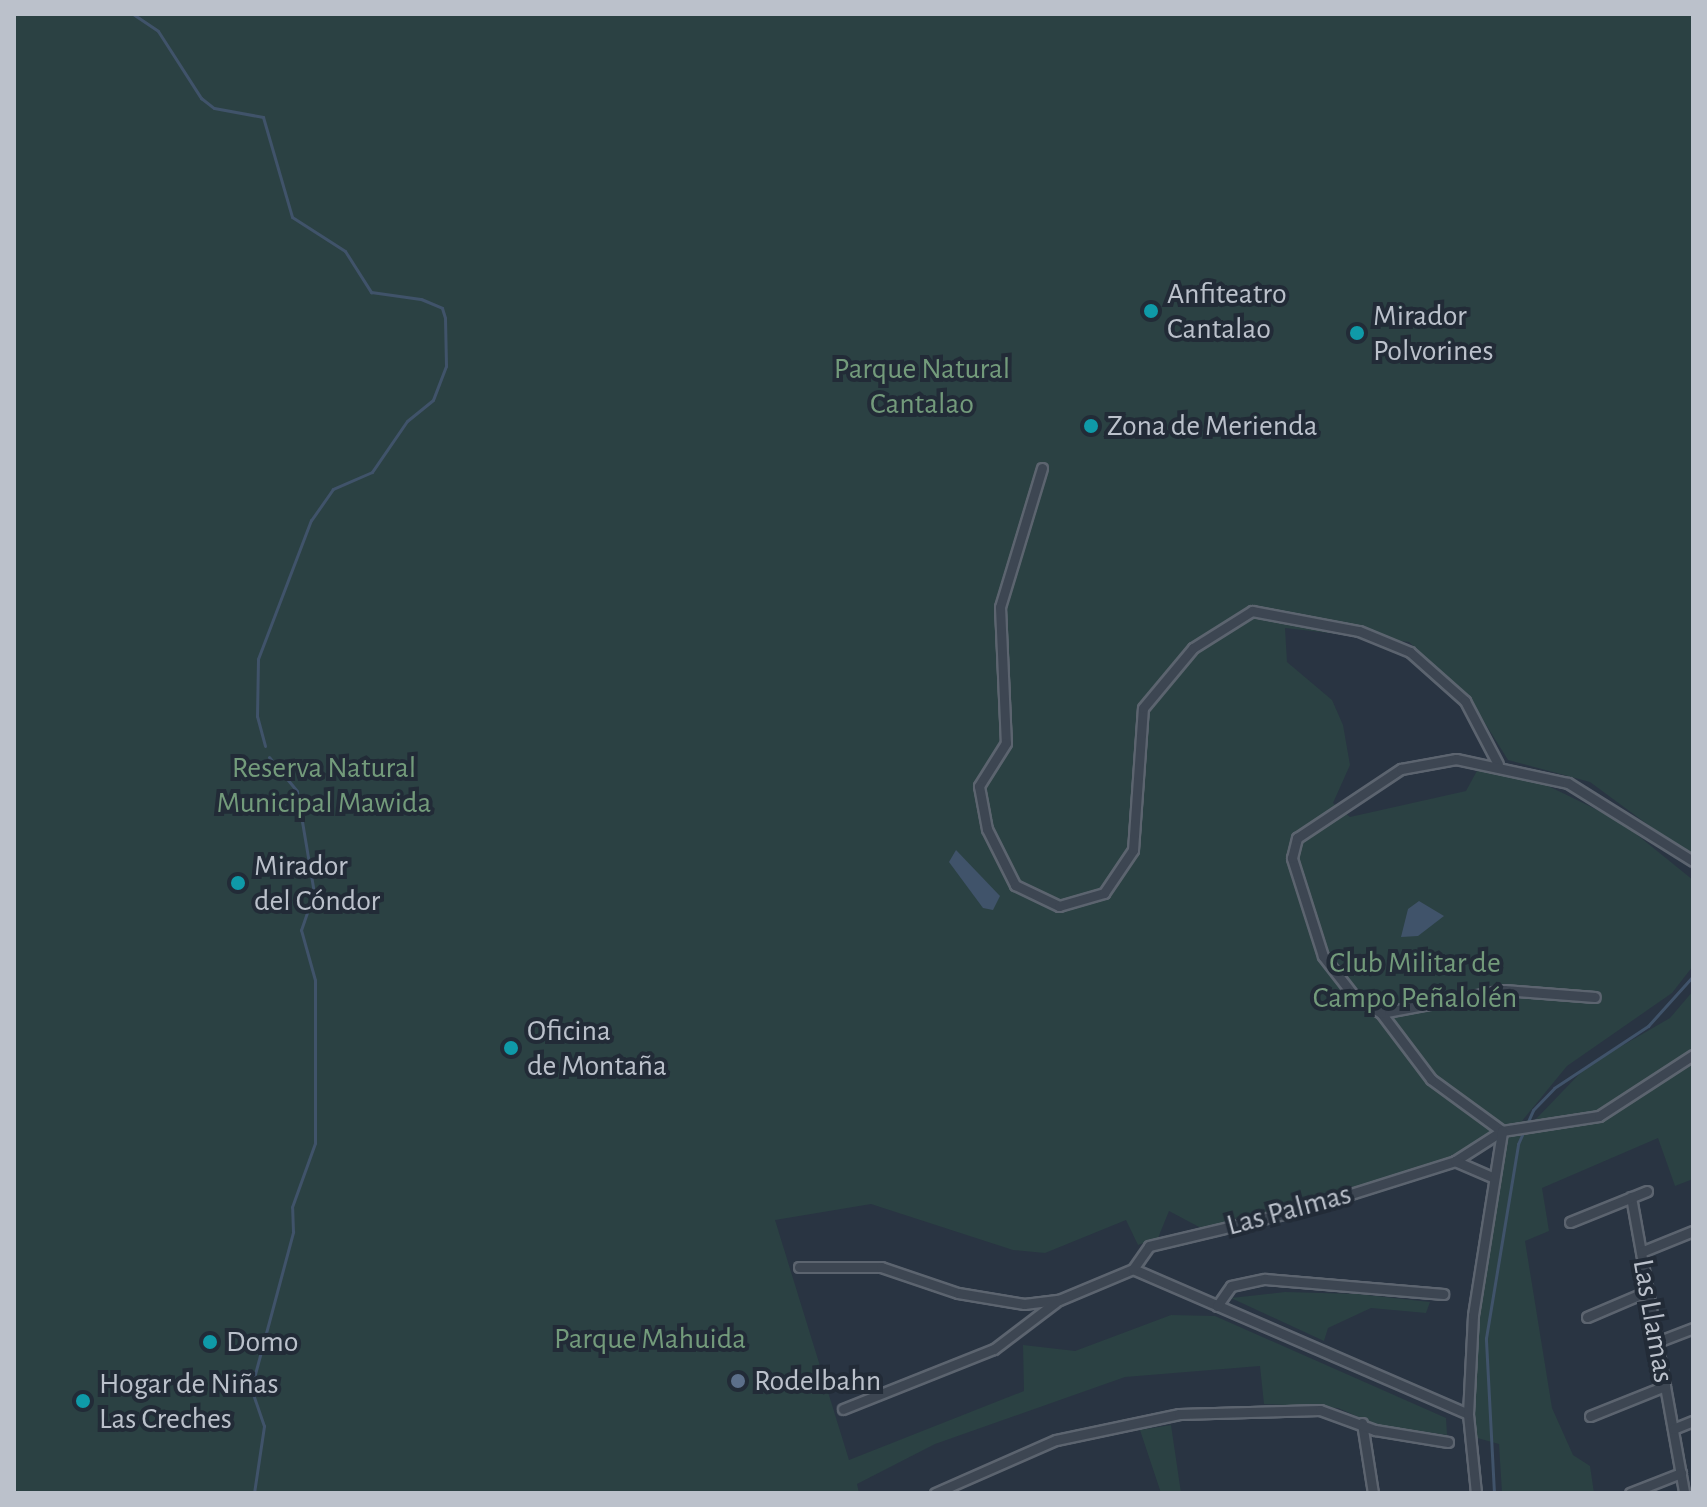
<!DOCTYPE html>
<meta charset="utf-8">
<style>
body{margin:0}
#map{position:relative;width:1707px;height:1507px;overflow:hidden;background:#293442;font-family:"Alegreya Sans",sans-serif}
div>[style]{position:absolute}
.green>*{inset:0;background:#2b4143}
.water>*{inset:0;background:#40536a}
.stream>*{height:3px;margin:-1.5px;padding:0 1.5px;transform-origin:1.5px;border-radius:1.5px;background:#40536a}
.roads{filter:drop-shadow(2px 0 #5c646f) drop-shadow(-2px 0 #5c646f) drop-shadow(0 2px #5c646f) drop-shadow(0 -2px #5c646f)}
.street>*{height:9px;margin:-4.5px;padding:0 4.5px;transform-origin:4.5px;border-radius:4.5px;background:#3d4652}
.dots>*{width:22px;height:22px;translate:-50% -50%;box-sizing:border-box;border:4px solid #222b37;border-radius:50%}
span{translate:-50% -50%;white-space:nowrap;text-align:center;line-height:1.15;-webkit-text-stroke:8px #222b37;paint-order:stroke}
.poi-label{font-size:30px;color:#bbc1cb}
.left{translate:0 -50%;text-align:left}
.park-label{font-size:30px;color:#739b7b}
.street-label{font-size:30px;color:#bbc1cb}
.frame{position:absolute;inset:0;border:16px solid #bbc1cb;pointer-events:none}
</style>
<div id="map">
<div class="green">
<div style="clip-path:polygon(14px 14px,1693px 14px,1693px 858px,1590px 782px,1508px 760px,1468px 696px,1409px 642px,1285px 628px,1287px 662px,1332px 700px,1343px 725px,1350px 765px,1333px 803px,1350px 817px,1466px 791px,1478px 769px,1538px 781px,1620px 821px,1693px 880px,1693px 966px,1672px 993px,1567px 1066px,1522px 1121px,1535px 1120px,1587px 1066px,1670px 1018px,1693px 991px,1693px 1179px,1675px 1186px,1658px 1138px,1542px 1188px,1549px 1231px,1525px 1241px,1552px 1408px,1573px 1455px,1590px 1466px,1594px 1493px,1502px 1493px,1499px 1444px,1470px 1436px,1474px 1328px,1506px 1124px,1450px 1157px,1301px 1205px,1201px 1228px,1169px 1211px,1158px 1238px,1138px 1245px,1126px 1220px,1045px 1253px,1013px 1250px,871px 1204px,775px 1220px,849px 1460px,1024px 1391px,1023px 1345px,1075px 1351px,1171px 1315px,1215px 1316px,1446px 1418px,1447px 1435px,1379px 1426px,1338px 1408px,1264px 1404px,1260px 1366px,1125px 1377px,935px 1444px,857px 1484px,859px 1493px,14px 1493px)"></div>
<div style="clip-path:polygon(1285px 1292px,1358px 1294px,1430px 1302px,1426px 1313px,1371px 1308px,1328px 1328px,1324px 1341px,1231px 1298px)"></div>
<div style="clip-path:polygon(1171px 1425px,1181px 1493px,1161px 1493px,1140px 1430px)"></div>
</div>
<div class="water">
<div style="clip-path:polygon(956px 850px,1000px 896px,993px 910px,983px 908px,949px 862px)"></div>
<div style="clip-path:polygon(1419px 901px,1444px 916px,1418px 936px,1401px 937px,1408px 909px)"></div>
</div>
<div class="stream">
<div style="left:133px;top:14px;width:30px;rotate:34deg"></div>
<div style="left:158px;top:31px;width:80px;rotate:57.3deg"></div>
<div style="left:201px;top:98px;width:16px;rotate:38deg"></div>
<div style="left:214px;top:108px;width:50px;rotate:10.4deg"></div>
<div style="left:263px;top:117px;width:104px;rotate:73.8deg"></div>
<div style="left:292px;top:217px;width:63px;rotate:32.7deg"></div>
<div style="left:345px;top:251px;width:49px;rotate:57.6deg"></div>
<div style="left:371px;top:292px;width:50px;rotate:8deg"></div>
<div style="left:421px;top:299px;width:23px;rotate:23deg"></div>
<div style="left:442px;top:308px;width:10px;rotate:73deg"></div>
<div style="left:445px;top:318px;width:48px;rotate:88.8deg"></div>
<div style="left:446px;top:366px;width:36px;rotate:111deg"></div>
<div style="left:433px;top:400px;width:33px;rotate:141deg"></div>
<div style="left:407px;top:421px;width:62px;rotate:124.5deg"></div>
<div style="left:372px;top:472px;width:43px;rotate:156.4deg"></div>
<div style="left:333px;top:489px;width:38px;rotate:125deg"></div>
<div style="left:311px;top:520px;width:149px;rotate:110.9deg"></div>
<div style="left:258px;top:659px;width:57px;rotate:91deg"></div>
<div style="left:257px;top:716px;width:31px;rotate:75deg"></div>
<div style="left:254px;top:1493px;width:68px;rotate:-81.5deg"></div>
<div style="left:264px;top:1426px;width:39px;rotate:-109deg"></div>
<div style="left:251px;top:1389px;width:163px;rotate:-75deg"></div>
<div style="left:293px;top:1232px;width:25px;rotate:-92deg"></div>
<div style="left:292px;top:1207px;width:68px;rotate:-70.2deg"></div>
<div style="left:315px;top:1143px;width:163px;rotate:-90deg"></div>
<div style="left:315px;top:980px;width:52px;rotate:-105.6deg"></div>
<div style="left:301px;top:930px;width:39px;rotate:-71deg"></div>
<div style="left:314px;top:893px;width:103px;rotate:-99.5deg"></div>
<div style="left:297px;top:791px;width:44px;rotate:-129.5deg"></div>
<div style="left:1494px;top:1493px;width:155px;rotate:-93deg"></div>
<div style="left:1486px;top:1338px;width:197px;rotate:-80.6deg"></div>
<div style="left:1518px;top:1144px;width:37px;rotate:-66deg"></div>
<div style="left:1533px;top:1110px;width:30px;rotate:-46deg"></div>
<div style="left:1554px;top:1088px;width:113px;rotate:-33.4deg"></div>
<div style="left:1648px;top:1026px;width:67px;rotate:-48deg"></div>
</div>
<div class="roads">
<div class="street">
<div style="left:1042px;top:468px;width:145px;rotate:106.8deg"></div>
<div style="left:1000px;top:607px;width:136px;rotate:87.5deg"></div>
<div style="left:1006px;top:743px;width:51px;rotate:122.1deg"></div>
<div style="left:979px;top:786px;width:44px;rotate:79.5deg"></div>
<div style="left:987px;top:829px;width:63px;rotate:63.4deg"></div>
<div style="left:1015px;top:885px;width:49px;rotate:25.5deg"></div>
<div style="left:1059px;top:906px;width:47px;rotate:-16.1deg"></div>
<div style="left:1104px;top:893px;width:52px;rotate:-56deg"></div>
<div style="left:1133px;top:850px;width:142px;rotate:-86deg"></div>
<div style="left:1143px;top:708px;width:78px;rotate:-50.2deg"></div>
<div style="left:1193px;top:648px;width:70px;rotate:-32.1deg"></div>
<div style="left:1252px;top:611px;width:109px;rotate:10.6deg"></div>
<div style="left:1359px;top:631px;width:55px;rotate:22.4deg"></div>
<div style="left:1410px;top:652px;width:74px;rotate:41.7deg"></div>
<div style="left:1465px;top:701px;width:71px;rotate:62.4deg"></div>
<div style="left:1381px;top:1013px;width:125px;rotate:-10.6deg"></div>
<div style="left:1504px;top:990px;width:91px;rotate:4.4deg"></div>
<div style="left:1502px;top:1131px;width:88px;rotate:-143.8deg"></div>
<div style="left:1431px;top:1079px;width:83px;rotate:-127.1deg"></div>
<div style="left:1381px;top:1013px;width:32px;rotate:-148deg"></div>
<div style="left:1354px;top:996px;width:51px;rotate:-127.8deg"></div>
<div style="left:1323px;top:956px;width:103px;rotate:-107.6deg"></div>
<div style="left:1292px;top:858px;width:21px;rotate:-76deg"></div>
<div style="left:1297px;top:838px;width:125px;rotate:-33.6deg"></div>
<div style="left:1401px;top:769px;width:56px;rotate:-10.3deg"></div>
<div style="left:1456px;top:759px;width:115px;rotate:12.1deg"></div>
<div style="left:1568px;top:783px;width:147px;rotate:32deg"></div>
<div style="left:1455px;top:1161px;width:56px;rotate:-32.6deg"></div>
<div style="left:1502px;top:1131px;width:98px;rotate:-8.8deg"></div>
<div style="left:1599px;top:1116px;width:112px;rotate:-33deg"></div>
<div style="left:1631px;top:1197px;width:301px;rotate:79.8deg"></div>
<div style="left:1570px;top:1222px;width:83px;rotate:-21.9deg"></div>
<div style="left:1641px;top:1252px;width:56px;rotate:-22deg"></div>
<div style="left:799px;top:1267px;width:82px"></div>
<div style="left:881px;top:1267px;width:81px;rotate:18.7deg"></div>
<div style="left:958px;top:1293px;width:67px;rotate:9.5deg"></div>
<div style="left:1024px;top:1304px;width:35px;rotate:-7deg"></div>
<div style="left:1059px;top:1300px;width:80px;rotate:-22.7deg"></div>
<div style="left:1133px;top:1269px;width:365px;rotate:23.4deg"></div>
<div style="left:1133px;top:1269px;width:28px;rotate:-55deg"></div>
<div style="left:1149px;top:1246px;width:155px;rotate:-13.4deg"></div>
<div style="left:1300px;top:1210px;width:163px;rotate:-17.5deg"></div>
<div style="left:1455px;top:1161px;width:40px;rotate:23.4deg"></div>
<div style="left:1217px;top:1306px;width:24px;rotate:-55deg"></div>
<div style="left:1231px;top:1286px;width:35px;rotate:-12deg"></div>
<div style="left:1265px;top:1279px;width:179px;rotate:4.8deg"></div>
<div style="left:1587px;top:1317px;width:66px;rotate:-23.1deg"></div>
<div style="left:1657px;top:1342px;width:39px;rotate:-21deg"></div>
<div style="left:843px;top:1409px;width:162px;rotate:-21.7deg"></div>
<div style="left:994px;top:1349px;width:78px;rotate:-37.2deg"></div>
<div style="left:1590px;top:1416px;width:81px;rotate:-21.8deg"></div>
<div style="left:1362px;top:1423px;width:71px;rotate:81.1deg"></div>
<div style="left:1673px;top:1429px;width:22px;rotate:-22deg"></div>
<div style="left:935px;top:1493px;width:132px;rotate:-23.7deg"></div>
<div style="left:1056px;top:1440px;width:126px;rotate:-11.9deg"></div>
<div style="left:1179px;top:1414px;width:141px;rotate:-1.6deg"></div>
<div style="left:1320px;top:1410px;width:59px;rotate:20deg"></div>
<div style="left:1375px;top:1430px;width:74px;rotate:9.3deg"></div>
<div style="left:1476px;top:1493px;width:79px;rotate:-95.8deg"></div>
<div style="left:1468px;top:1414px;width:99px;rotate:-87.1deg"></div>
<div style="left:1473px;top:1315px;width:186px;rotate:-81deg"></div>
<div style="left:1630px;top:1493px;width:55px;rotate:-21.4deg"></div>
</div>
</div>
<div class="dots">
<div style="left:1151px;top:311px;background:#0f9aa8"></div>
<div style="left:1357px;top:333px;background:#0f9aa8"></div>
<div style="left:1091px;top:426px;background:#0f9aa8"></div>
<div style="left:238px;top:883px;background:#0f9aa8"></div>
<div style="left:511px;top:1048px;background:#0f9aa8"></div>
<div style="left:210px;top:1342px;background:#0f9aa8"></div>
<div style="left:738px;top:1381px;background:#5c6f8a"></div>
<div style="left:83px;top:1401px;background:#0f9aa8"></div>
</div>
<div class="poi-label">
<span class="left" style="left:1167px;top:311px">Anfiteatro<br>Cantalao</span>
<span class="left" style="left:1373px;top:333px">Mirador<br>Polvorines</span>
<span class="left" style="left:1107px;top:426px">Zona de Merienda</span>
<span class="left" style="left:254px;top:883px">Mirador<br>del Cóndor</span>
<span class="left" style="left:527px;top:1048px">Oficina<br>de Montaña</span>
<span class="left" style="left:226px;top:1342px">Domo</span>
<span class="left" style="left:754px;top:1381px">Rodelbahn</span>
<span class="left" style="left:99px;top:1401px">Hogar de Niñas<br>Las Creches</span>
</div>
<div class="park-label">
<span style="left:922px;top:386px">Parque Natural<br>Cantalao</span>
<span style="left:324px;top:785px">Reserva Natural<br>Municipal Mawida</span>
<span style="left:1415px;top:980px">Club Militar de<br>Campo Peñalolén</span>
<span style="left:650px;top:1339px">Parque Mahuida</span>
</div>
<div class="street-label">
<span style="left:1289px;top:1210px;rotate:-15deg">Las Palmas</span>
<span style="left:1653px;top:1321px;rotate:80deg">Las Llamas</span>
</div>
<div class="frame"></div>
</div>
